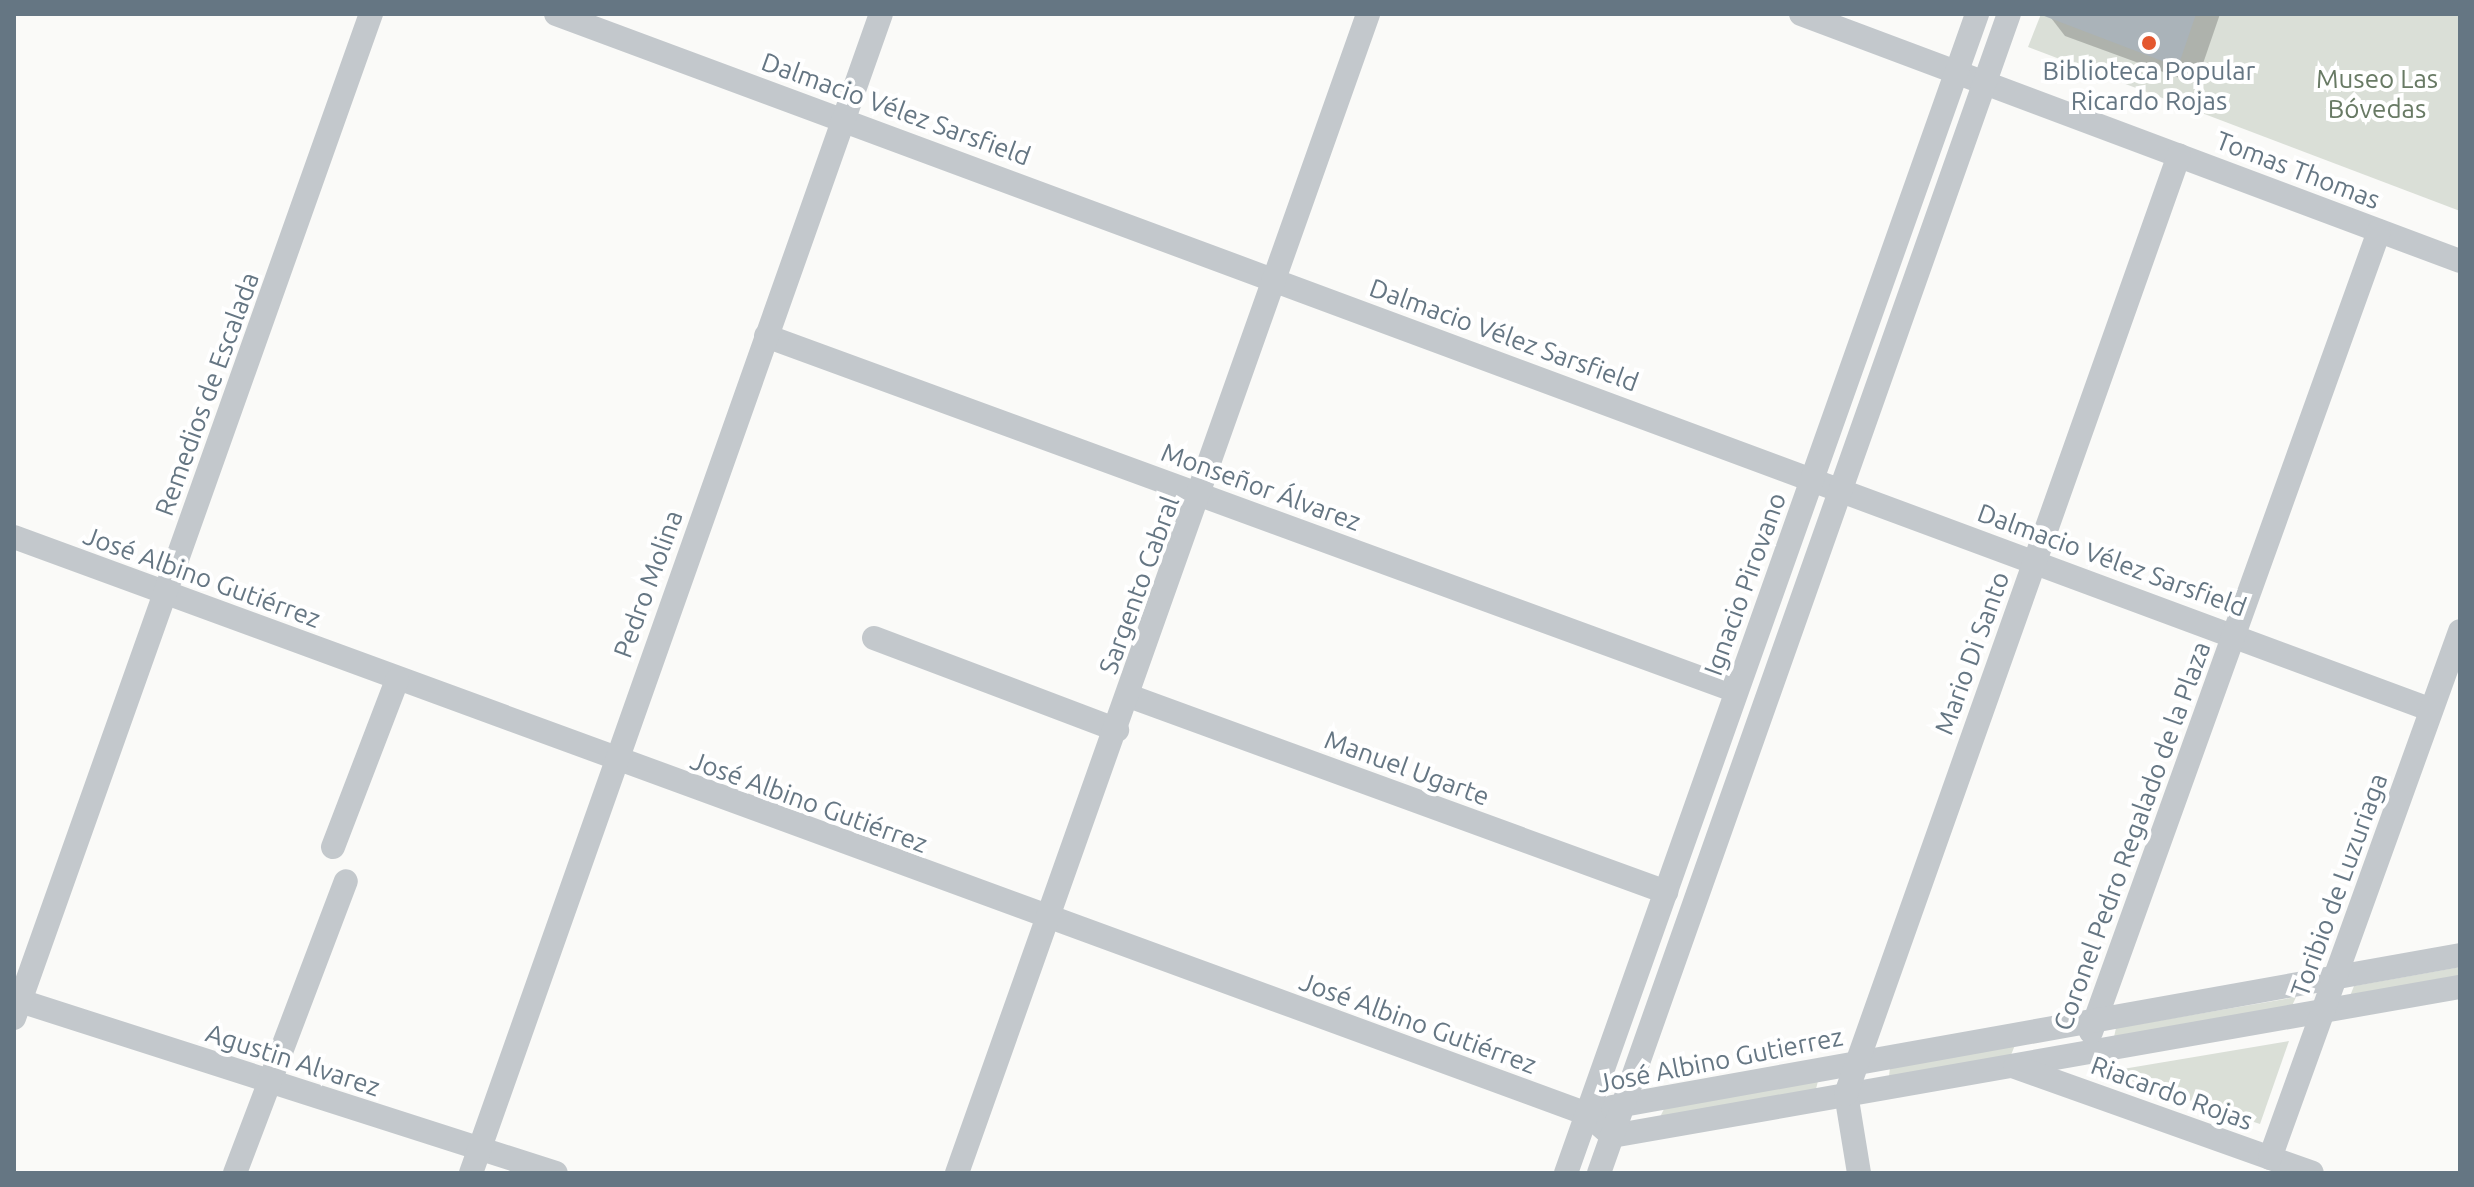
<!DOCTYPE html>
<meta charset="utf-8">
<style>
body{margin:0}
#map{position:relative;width:2474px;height:1187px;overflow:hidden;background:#fafaf8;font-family:Ubuntu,sans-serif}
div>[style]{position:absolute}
.green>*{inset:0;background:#dadfd7}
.shadow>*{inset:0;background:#0003}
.building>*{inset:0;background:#aab3b9}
.minor>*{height:24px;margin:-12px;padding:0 12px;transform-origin:12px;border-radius:12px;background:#c3c8cc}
.dots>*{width:22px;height:22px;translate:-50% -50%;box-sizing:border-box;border:4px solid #fff;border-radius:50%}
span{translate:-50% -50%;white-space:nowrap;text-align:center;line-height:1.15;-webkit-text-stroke:8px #fff;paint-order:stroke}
.poi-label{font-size:26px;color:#657683}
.park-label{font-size:26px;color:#687a64}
.street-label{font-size:26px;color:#657683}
.frame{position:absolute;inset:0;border:16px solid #657683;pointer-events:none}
</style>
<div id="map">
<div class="green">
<div style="clip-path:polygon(2041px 14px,2460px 14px,2460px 211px,2028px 47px)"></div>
<div style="clip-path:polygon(2460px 967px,2460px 976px,2350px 996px,2354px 986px)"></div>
<div style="clip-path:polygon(2296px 997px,2292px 1006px,2114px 1037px,2116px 1028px)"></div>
<div style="clip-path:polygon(2289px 1041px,2260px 1124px,2105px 1072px)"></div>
<div style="clip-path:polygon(2015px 1045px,2011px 1055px,1889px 1077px,1890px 1067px)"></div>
<div style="clip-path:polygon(1818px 1081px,1816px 1089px,1660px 1117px,1664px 1109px)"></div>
</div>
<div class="shadow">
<div style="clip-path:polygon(2048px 14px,2220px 14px,2196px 84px,2065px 36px)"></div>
</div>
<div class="building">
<div style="clip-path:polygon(2039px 14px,2196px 14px,2178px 67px)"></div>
</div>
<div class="minor">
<div style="left:556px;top:14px;width:2000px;rotate:20.36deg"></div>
<div style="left:1801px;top:14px;width:704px;rotate:20.55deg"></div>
<div style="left:766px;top:336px;width:1033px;rotate:20.1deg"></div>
<div style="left:14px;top:537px;width:1675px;rotate:20.14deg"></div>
<div style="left:1587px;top:1114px;width:33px;rotate:41deg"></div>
<div style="left:1612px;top:1136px;width:861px;rotate:-9.97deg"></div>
<div style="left:874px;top:638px;width:260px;rotate:20.7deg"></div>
<div style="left:1129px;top:696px;width:572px;rotate:20.05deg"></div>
<div style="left:333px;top:847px;width:179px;rotate:-69deg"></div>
<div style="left:14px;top:999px;width:569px;rotate:17.8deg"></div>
<div style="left:14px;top:1018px;width:1066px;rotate:-70.43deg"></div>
<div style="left:2091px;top:1032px;width:851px;rotate:-70.22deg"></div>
<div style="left:2015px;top:1067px;width:315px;rotate:19.6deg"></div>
<div style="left:1612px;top:1107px;width:862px;rotate:-10.16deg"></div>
<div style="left:2270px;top:1158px;width:560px;rotate:-70.17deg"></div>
<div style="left:235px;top:1173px;width:312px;rotate:-69.2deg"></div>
<div style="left:471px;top:1173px;width:1229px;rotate:-70.52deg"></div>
<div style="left:957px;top:1173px;width:1230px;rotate:-70.47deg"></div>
<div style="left:1566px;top:1173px;width:1230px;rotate:-70.47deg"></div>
<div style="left:1599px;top:1173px;width:1229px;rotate:-70.52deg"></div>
<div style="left:1859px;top:1173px;width:80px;rotate:-99.3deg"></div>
<div style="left:1846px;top:1094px;width:996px;rotate:-70.47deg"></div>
</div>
<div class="dots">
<div style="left:2149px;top:43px;background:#e4572e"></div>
</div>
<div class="poi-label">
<span style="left:2149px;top:86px">Biblioteca Popular<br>Ricardo Rojas</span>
</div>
<div class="park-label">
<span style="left:2377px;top:94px">Museo Las<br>Bóvedas</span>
</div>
<div class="street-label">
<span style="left:896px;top:109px;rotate:20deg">Dalmacio Vélez Sarsfield</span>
<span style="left:2298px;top:170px;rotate:21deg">Tomas Thomas</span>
<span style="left:1504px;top:335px;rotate:20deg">Dalmacio Vélez Sarsfield</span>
<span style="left:207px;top:394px;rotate:-70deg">Remedios de Escalada</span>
<span style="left:1261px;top:487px;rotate:20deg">Monseñor Álvarez</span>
<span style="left:2112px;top:560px;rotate:20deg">Dalmacio Vélez Sarsfield</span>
<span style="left:202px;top:577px;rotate:20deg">José Albino Gutiérrez</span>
<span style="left:648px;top:584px;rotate:-70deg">Pedro Molina</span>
<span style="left:1745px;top:584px;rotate:-70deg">Ignacio Pirovano</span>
<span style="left:1139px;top:585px;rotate:-70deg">Sargento Cabral</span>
<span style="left:1972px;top:653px;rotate:-70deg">Mario Di Santo</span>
<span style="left:1407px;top:768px;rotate:20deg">Manuel Ugarte</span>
<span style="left:809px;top:802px;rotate:20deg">José Albino Gutiérrez</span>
<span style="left:2132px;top:836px;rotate:-70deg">Coronel Pedro Regalado de la Plaza</span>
<span style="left:2339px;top:885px;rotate:-70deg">Toribio de Luzuriaga</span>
<span style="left:1418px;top:1023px;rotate:20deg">José Albino Gutiérrez</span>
<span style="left:293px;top:1060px;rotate:18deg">Agustin Alvarez</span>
<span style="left:1720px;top:1060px;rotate:-11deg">José Albino Gutierrez</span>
<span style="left:2172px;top:1093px;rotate:20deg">Riacardo Rojas</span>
</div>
<div class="frame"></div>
</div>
